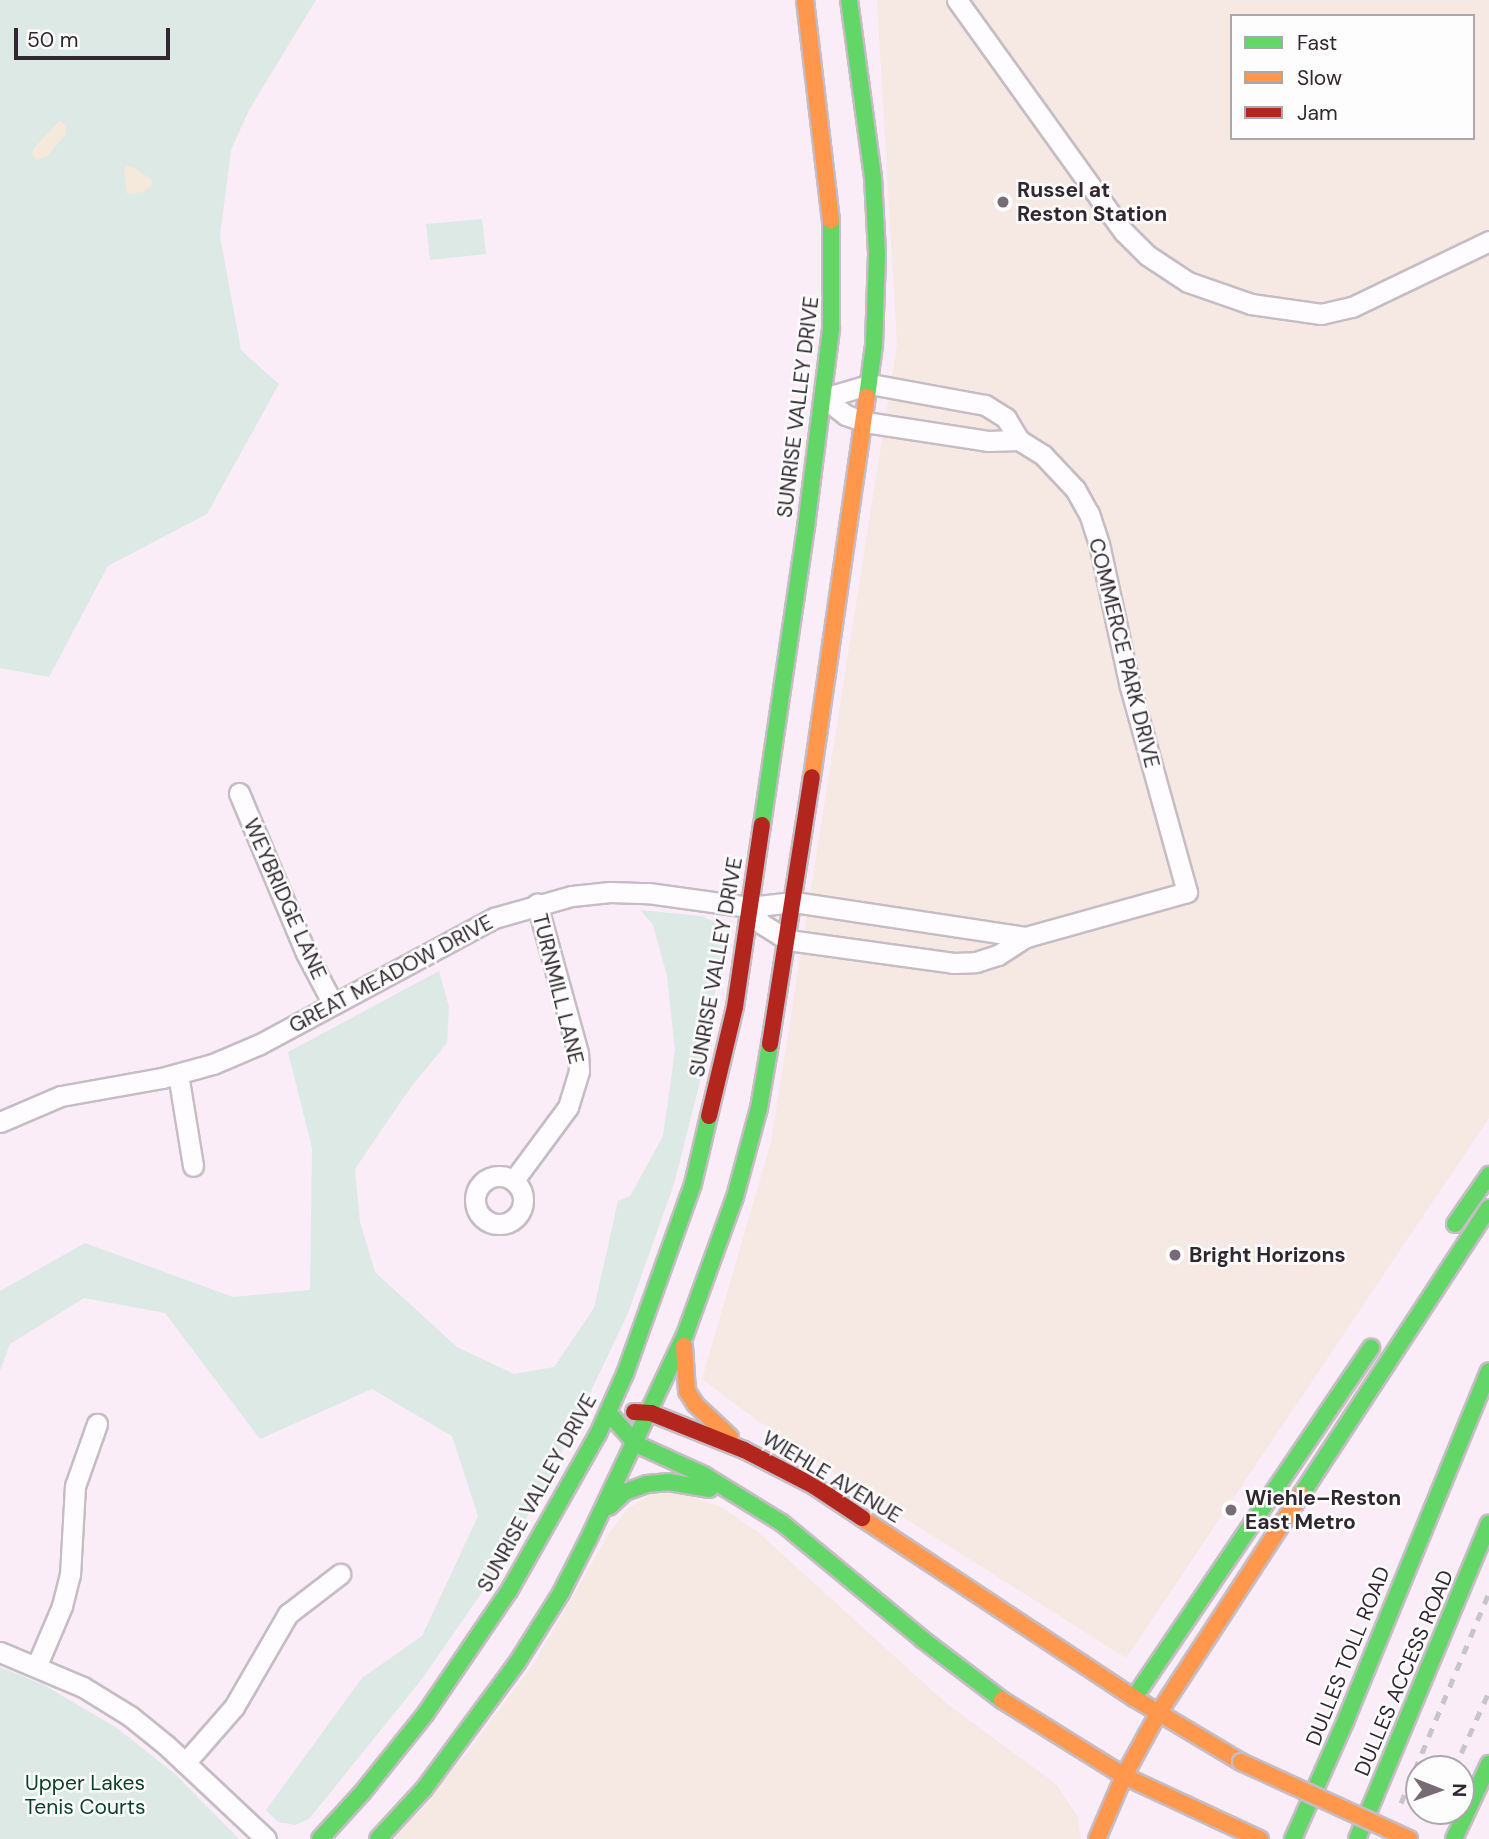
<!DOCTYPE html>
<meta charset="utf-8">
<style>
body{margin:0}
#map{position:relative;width:1489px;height:1839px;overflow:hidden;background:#faedf8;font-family:"DM Sans",sans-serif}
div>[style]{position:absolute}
.commercial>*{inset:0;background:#f6e8e3}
.green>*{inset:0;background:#dde9e4}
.sand>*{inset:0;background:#f4e9da}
.roads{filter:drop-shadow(2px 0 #c6bcc4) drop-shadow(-2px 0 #c6bcc4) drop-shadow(0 2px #c6bcc4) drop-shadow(0 -2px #c6bcc4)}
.street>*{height:19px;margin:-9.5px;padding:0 9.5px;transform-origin:9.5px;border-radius:9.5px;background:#fefcfe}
.street>.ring{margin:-9.5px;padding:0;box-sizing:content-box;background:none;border:19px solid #fefcfe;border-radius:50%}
.fast>*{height:16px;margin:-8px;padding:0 8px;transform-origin:8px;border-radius:8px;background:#63d668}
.slow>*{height:16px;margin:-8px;padding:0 8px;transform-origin:8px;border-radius:8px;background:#ff974d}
.jam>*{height:16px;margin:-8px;padding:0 8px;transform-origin:8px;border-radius:8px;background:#b3261e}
.rail>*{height:5px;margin-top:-2.5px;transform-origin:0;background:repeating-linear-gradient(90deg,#c8c5c8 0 9px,transparent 0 18px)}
.bridges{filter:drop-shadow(2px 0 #c6bcc4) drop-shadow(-2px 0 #c6bcc4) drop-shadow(0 2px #c6bcc4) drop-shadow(0 -2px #c6bcc4)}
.slow-bridge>*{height:16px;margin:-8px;padding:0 8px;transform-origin:8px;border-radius:8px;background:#ff974d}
.dots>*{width:19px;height:19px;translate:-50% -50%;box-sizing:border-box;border:4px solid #fdfdfd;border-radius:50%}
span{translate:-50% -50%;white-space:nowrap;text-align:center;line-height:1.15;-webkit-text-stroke:5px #fdfdfd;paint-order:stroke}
.poi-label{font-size:21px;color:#30272f;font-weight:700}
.left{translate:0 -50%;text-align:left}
.street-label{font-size:21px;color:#30272f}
.park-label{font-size:21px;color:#0d412b}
.legend{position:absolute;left:1230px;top:14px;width:245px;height:126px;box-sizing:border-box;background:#fdfdfd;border:2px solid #aba7ab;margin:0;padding:9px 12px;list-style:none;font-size:21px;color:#30272f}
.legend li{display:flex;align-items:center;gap:14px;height:35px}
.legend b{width:35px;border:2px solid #aba7ab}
.north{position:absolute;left:1405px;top:1755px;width:70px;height:70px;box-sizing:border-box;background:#fdfdfd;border:2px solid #aba7ab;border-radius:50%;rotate:91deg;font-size:19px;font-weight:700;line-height:28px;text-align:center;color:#30272f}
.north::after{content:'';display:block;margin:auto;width:24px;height:32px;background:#776c75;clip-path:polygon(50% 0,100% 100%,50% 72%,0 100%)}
.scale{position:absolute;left:14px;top:28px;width:156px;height:32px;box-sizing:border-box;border:4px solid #30272f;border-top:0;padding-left:9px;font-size:21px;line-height:24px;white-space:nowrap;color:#30272f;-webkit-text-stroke:5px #fdfdfd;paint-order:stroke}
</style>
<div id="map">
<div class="commercial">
<div style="clip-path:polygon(evenodd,877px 0,1489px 0,1489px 1118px,1126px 1658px,800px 1452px,702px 1379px,771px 1142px,897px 344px,877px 0,1232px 16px,1473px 16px,1473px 138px,1232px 138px,1232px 16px)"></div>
<div style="clip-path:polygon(654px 1492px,685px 1494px,723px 1508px,758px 1532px,947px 1704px,1055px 1783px,1077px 1815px,1081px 1839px,393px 1839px,467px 1753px,534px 1663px,611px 1530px,627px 1509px)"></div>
</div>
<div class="green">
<div style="clip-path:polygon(0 0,316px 0,249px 110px,231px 150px,220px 236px,241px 350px,279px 384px,207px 514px,108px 566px,49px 677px,0 668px)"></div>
<div style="clip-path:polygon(482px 219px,486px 254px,430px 260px,426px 224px)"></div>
<div style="clip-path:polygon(640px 910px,702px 916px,718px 924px,723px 934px,723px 945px,700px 1082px,674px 1184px,628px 1313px,554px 1469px,496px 1572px,422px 1679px,309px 1819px,295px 1825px,278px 1822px,266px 1810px,362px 1678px,422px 1636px,478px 1516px,452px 1436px,372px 1389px,260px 1439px,165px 1313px,84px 1298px,10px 1344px,0 1371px,0 1291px,85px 1243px,233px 1297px,310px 1290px,312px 1148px,288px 1052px,439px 971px,449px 1007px,447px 1043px,408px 1091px,355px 1169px,360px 1222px,375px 1272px,457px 1347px,514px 1374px,554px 1367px,594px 1308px,618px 1201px,630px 1196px,663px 1136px,675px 1050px,667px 976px,653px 925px)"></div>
<div style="clip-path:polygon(0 1667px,44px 1685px,117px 1728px,176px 1775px,239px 1839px,0 1839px)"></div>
</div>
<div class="sand">
<div style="clip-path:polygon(59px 121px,66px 125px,66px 134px,47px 156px,36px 160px,32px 153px,35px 147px)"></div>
<div style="clip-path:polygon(127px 166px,133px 167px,151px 179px,152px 186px,143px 192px,127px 194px,124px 171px)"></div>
</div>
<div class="roads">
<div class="street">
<div style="left:957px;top:0;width:286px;rotate:54.3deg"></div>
<div style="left:1124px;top:232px;width:33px;rotate:45deg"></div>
<div style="left:1147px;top:255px;width:49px;rotate:33.4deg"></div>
<div style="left:1188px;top:282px;width:67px;rotate:19.2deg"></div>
<div style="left:1251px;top:304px;width:71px;rotate:8.1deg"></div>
<div style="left:1321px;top:314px;width:32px;rotate:-13deg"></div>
<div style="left:1352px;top:307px;width:152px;rotate:-25.7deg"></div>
<div style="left:824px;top:398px;width:28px;rotate:38deg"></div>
<div style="left:846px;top:415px;width:20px;rotate:20deg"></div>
<div style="left:865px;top:422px;width:124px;rotate:8.8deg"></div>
<div style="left:988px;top:441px;width:31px;rotate:-2deg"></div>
<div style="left:239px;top:793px;width:173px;rotate:67.3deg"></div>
<div style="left:306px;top:953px;width:58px;rotate:62.1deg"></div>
<div style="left:749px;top:907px;width:21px;rotate:53deg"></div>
<div style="left:762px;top:924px;width:31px;rotate:32deg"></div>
<div style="left:788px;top:940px;width:167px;rotate:7.9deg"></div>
<div style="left:953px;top:963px;width:23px;rotate:-2deg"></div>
<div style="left:976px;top:962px;width:23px;rotate:-18deg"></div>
<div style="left:998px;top:955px;width:33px;rotate:-33deg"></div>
<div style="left:1026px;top:937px;width:167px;rotate:-15.6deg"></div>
<div style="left:1187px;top:892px;width:213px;rotate:-105.5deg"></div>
<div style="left:1130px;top:687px;width:146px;rotate:-102.2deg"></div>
<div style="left:1099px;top:544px;width:32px;rotate:-108deg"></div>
<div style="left:1089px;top:514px;width:29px;rotate:-119deg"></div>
<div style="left:1075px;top:489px;width:47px;rotate:-133.3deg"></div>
<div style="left:1043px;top:455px;width:28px;rotate:-148deg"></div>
<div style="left:1019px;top:440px;width:26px;rotate:-121deg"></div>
<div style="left:1006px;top:418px;width:25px;rotate:-148deg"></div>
<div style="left:985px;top:405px;width:116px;rotate:-169.6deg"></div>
<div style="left:871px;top:384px;width:49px;rotate:163.4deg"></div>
<div style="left:178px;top:1074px;width:93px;rotate:80.7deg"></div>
<div style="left:0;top:1122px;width:66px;rotate:-23.1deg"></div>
<div style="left:61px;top:1096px;width:103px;rotate:-10.1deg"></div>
<div style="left:162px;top:1078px;width:53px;rotate:-15.4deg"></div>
<div style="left:213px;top:1064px;width:51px;rotate:-23.1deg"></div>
<div style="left:260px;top:1044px;width:266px;rotate:-28.3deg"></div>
<div style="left:494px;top:918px;width:81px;rotate:-15.8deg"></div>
<div style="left:572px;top:896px;width:38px;rotate:-6deg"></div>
<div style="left:610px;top:892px;width:38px;rotate:2deg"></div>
<div style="left:648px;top:893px;width:102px;rotate:7.9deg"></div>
<div style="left:749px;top:907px;width:45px;rotate:-6.3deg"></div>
<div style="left:794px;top:902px;width:235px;rotate:8.6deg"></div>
<div class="ring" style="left:475px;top:1176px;width:29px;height:29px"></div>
<div style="left:514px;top:1180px;width:91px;rotate:-53.5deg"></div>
<div style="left:568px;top:1107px;width:38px;rotate:-73deg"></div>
<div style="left:579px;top:1071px;width:18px;rotate:-93deg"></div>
<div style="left:578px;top:1053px;width:155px;rotate:-105.4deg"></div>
<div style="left:0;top:1652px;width:90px;rotate:22.9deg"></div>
<div style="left:83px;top:1687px;width:55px;rotate:31.7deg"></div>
<div style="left:130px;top:1716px;width:46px;rotate:38.9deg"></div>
<div style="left:166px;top:1745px;width:137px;rotate:43.2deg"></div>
<div style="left:37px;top:1665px;width:64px;rotate:-67deg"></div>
<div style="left:62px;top:1606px;width:32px;rotate:-76deg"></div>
<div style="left:70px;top:1575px;width:89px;rotate:-86.8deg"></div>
<div style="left:75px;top:1486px;width:66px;rotate:-70.5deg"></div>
<div style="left:185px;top:1763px;width:74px;rotate:-48.8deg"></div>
<div style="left:234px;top:1707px;width:108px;rotate:-59.9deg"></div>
<div style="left:288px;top:1614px;width:66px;rotate:-37.6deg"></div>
</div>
<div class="fast">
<div style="left:849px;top:0;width:179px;rotate:82.3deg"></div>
<div style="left:873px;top:177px;width:77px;rotate:87deg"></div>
<div style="left:877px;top:254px;width:91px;rotate:91.9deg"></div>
<div style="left:874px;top:345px;width:52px;rotate:97.7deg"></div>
<div style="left:762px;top:825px;width:301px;rotate:-81.6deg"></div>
<div style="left:806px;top:527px;width:201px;rotate:-82.8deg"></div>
<div style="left:831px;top:328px;width:108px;rotate:-90deg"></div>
<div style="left:1455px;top:1224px;width:60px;rotate:-55.2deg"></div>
<div style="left:608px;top:1412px;width:43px;rotate:48.8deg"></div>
<div style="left:636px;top:1444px;width:75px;rotate:24.5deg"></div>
<div style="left:704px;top:1475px;width:92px;rotate:31.6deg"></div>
<div style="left:782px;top:1523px;width:182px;rotate:39.6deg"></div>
<div style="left:922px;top:1639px;width:101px;rotate:37.3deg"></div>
<div style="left:1301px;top:1495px;width:343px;rotate:-56.8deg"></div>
<div style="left:609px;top:1507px;width:22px;rotate:-43deg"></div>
<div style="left:625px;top:1492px;width:23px;rotate:-20deg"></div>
<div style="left:647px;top:1484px;width:22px;rotate:-5deg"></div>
<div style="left:669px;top:1482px;width:41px;rotate:9.9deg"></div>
<div style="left:1134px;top:1698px;width:423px;rotate:-55.9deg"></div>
<div style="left:320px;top:1839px;width:62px;rotate:-47.6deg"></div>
<div style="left:362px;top:1793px;width:102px;rotate:-51.3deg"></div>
<div style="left:426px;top:1713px;width:148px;rotate:-55.8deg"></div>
<div style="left:509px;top:1591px;width:180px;rotate:-60.5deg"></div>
<div style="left:598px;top:1434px;width:66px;rotate:-65.8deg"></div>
<div style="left:625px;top:1374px;width:202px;rotate:-70.3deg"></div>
<div style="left:693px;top:1184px;width:70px;rotate:-76.8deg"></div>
<div style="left:378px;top:1839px;width:68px;rotate:-47.4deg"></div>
<div style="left:424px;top:1789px;width:157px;rotate:-53.6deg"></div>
<div style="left:517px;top:1663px;width:83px;rotate:-57.8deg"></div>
<div style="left:561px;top:1593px;width:59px;rotate:-63deg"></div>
<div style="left:588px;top:1540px;width:227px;rotate:-64.7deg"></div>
<div style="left:685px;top:1335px;width:147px;rotate:-70.1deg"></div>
<div style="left:735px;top:1197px;width:92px;rotate:-74.9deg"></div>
<div style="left:759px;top:1108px;width:65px;rotate:-80.2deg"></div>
<div style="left:1293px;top:1839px;width:128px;rotate:-66deg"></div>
<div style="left:1345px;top:1722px;width:379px;rotate:-67.7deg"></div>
<div style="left:1357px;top:1839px;width:342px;rotate:-67.3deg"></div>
<div style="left:1454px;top:1839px;width:83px;rotate:-65deg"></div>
</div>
<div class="slow">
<div style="left:805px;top:0;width:222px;rotate:83.3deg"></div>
<div style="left:812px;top:777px;width:384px;rotate:-81.8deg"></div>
<div style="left:684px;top:1346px;width:45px;rotate:86.2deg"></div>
<div style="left:687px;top:1391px;width:15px;rotate:58deg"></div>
<div style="left:695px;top:1404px;width:48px;rotate:43.3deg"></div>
<div style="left:862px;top:1518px;width:326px;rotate:33.5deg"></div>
<div style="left:1134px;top:1698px;width:125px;rotate:30.9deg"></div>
<div style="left:1002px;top:1700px;width:144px;rotate:31.9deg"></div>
<div style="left:1124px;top:1776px;width:150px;rotate:24.9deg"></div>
<div style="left:1097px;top:1839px;width:69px;rotate:-66.8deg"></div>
<div style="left:1124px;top:1776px;width:71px;rotate:-61.3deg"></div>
<div style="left:1158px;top:1714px;width:262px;rotate:-56.9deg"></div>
</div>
<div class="jam">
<div style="left:770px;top:1044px;width:270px;rotate:-81.1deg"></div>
<div style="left:709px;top:1116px;width:112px;rotate:-76.6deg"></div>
<div style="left:735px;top:1007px;width:184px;rotate:-81.6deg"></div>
<div style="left:634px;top:1412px;width:17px;rotate:3deg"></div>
<div style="left:651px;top:1413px;width:100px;rotate:21.7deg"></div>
<div style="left:744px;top:1450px;width:79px;rotate:27.2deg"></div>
<div style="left:814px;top:1486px;width:58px;rotate:33.7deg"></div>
</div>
</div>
<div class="rail">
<div style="left:1454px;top:1769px;width:85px;rotate:-65.6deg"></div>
<div style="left:1401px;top:1803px;width:228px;rotate:-67.3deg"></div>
</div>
<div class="bridges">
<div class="slow-bridge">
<div style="left:1241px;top:1762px;width:185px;rotate:24.6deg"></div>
</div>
</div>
<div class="dots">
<div style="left:1003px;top:202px;background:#776c75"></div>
<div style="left:1175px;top:1255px;background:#776c75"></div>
<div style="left:1231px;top:1510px;background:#776c75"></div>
</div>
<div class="poi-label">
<span class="left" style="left:1017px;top:202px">Russel at<br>Reston Station</span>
<span class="left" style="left:1189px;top:1255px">Bright Horizons</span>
<span class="left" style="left:1245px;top:1510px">Wiehle–Reston<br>East Metro</span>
</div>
<div class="street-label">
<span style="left:798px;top:407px;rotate:-83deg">SUNRISE VALLEY DRIVE</span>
<span style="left:1124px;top:653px;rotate:76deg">COMMERCE PARK DRIVE</span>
<span style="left:285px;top:899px;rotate:66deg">WEYBRIDGE LANE</span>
<span style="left:716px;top:967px;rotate:-80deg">SUNRISE VALLEY DRIVE</span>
<span style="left:391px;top:974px;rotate:-28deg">GREAT MEADOW DRIVE</span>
<span style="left:558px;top:989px;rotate:76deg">TURNMILL LANE</span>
<span style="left:832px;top:1477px;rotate:31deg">WIEHLE AVENUE</span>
<span style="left:537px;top:1493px;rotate:-61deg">SUNRISE VALLEY DRIVE</span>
<span style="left:1348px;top:1656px;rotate:-68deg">DULLES TOLL ROAD</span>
<span style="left:1404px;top:1673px;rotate:-67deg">DULLES ACCESS ROAD</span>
</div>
<div class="park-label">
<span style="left:85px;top:1795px">Upper Lakes<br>Tenis Courts</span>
</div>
<ul class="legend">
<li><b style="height:9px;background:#63d668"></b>Fast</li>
<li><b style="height:9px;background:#ff974d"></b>Slow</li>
<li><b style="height:9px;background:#b3261e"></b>Jam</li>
</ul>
<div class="north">N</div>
<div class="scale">50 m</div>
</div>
